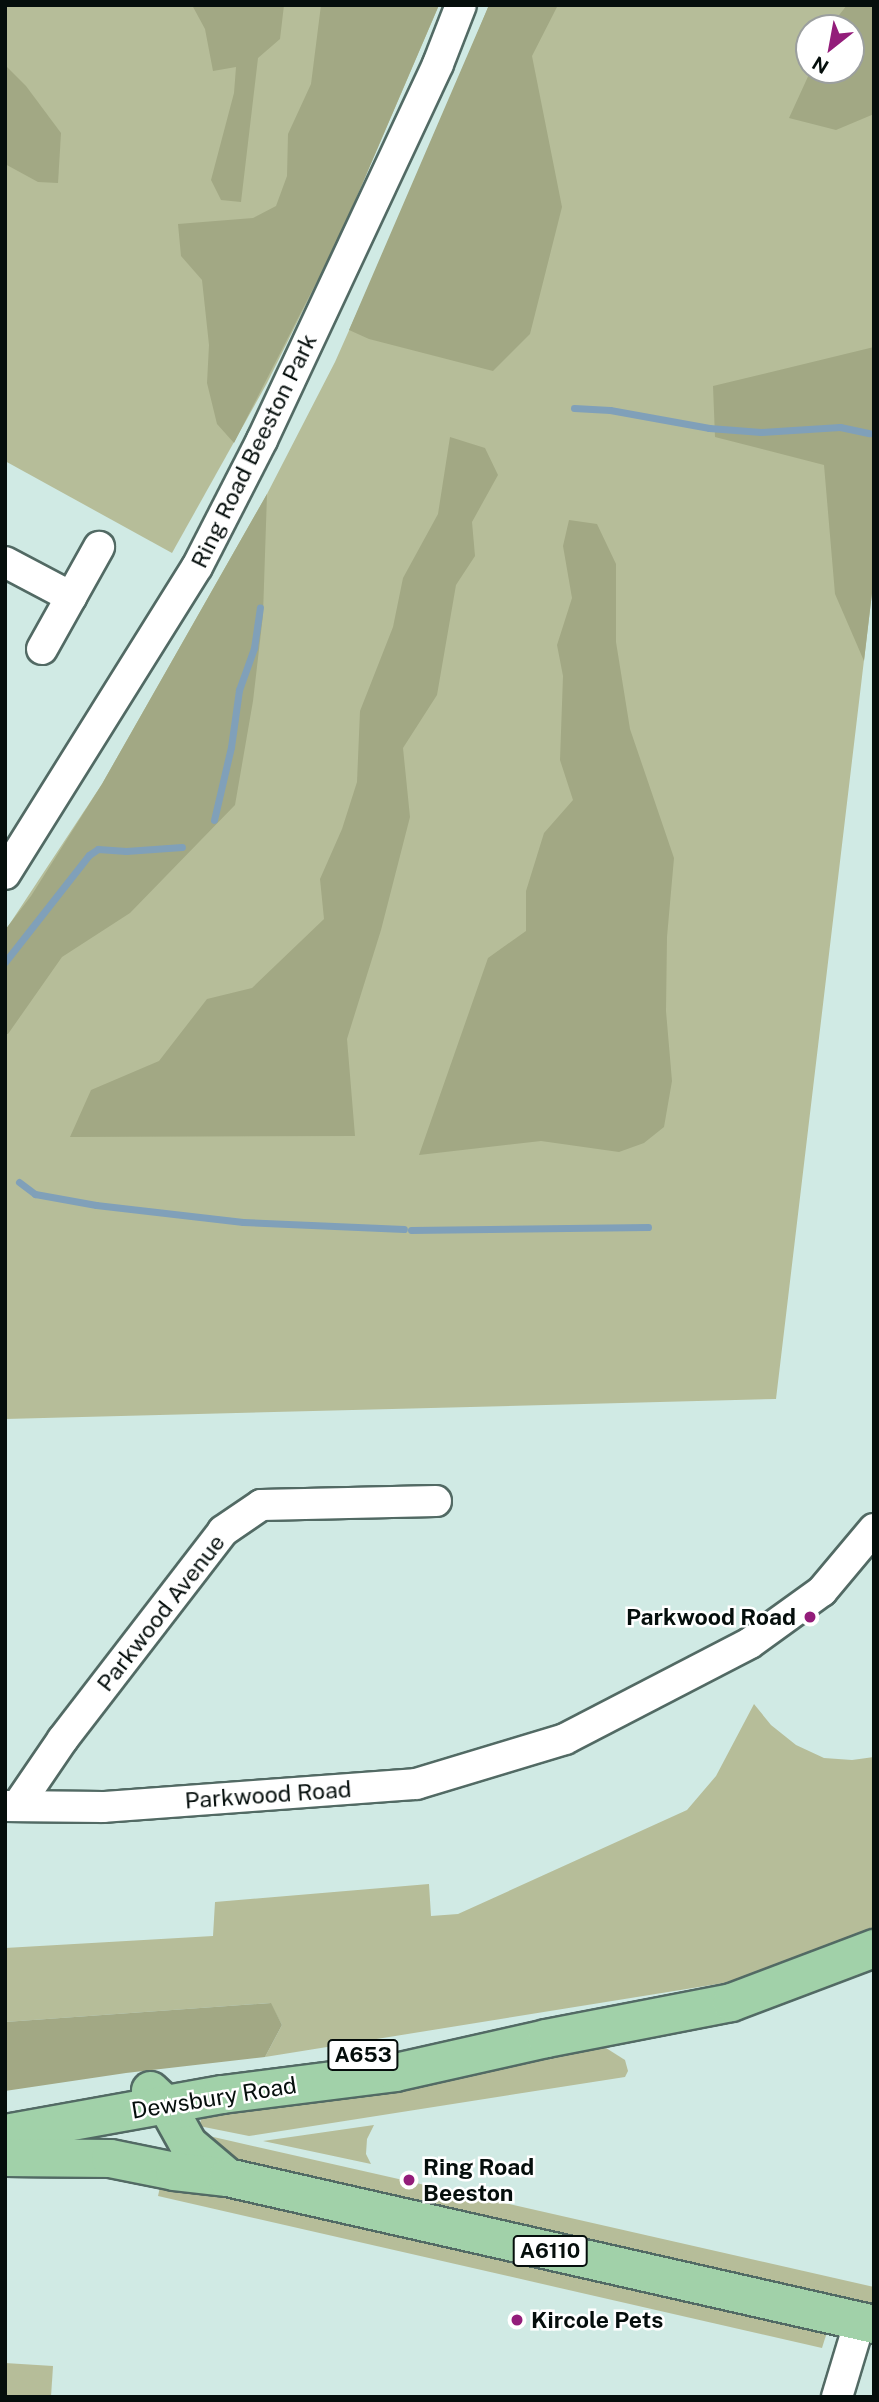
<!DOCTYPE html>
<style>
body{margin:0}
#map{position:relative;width:879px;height:2402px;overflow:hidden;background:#d0eae4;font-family:"Public Sans",sans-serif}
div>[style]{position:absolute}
.green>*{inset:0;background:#b6bd99}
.forest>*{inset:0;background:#a2a884}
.stream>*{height:7px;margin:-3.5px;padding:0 3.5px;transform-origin:3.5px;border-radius:3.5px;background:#80a0b9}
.roads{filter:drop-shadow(2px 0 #526a64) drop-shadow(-2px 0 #526a64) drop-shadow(0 2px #526a64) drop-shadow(0 -2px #526a64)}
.minor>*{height:30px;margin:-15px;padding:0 15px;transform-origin:15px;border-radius:15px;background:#fff}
.major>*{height:37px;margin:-18.5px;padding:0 18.5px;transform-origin:18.5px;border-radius:18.5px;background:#a1d1a9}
.dots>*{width:19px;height:19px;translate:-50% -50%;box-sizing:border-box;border:4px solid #fff;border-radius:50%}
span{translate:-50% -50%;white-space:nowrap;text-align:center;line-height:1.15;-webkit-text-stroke:5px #fff;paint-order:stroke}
.shield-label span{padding:2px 5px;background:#fff;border:2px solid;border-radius:5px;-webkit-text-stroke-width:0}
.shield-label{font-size:21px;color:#050e0c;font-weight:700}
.street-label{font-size:23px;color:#050e0c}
.poi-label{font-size:23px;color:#050e0c;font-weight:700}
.right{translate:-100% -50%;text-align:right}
.left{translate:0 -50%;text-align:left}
.frame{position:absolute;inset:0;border:7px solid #050e0c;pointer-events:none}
.north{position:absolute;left:795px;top:14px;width:70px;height:70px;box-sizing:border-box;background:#fff;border:2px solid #9b9f9e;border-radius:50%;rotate:211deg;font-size:19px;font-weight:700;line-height:28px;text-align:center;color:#050e0c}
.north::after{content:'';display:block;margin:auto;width:24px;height:32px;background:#931d7a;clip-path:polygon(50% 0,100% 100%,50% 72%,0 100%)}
</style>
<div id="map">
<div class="green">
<div style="clip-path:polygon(5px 5px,439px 5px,339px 238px,267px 383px,172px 553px,5px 461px)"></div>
<div style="clip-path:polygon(evenodd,489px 5px,874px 5px,874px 576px,776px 1399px,5px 1419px,5px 931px,102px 784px,267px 494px,335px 362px,431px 146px,489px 5px,809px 28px,851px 28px,851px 70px,809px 70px,809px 28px)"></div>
<div style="clip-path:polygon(754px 1704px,771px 1725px,796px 1745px,824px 1758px,852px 1760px,874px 1757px,874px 1930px,847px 1943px,724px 1983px,265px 2057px,282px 2025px,270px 2003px,5px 2022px,5px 1948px,213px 1936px,215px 1902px,429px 1884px,431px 1916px,458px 1914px,687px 1810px,716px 1776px)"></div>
<div style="clip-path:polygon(606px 2048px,625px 2060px,628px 2071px,625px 2077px,249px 2136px,199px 2126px,203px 2113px,209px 2107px)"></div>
<div style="clip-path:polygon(374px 2125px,367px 2139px,366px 2154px,371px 2164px,263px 2141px)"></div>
<div style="clip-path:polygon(196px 2133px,874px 2287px,874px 2307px,240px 2165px)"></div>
<div style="clip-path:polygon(162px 2178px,828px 2329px,822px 2348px,158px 2196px)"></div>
<div style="clip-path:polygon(5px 2363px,53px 2366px,51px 2397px,5px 2397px)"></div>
</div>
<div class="forest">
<div style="clip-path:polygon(192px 5px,284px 5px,280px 39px,258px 58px,241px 202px,221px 200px,211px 180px,234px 93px,236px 67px,213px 71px,205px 29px)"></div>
<div style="clip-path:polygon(321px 5px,439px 5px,339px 238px,234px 443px,217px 424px,207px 383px,209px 345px,202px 280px,181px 256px,178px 224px,253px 218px,276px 206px,287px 176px,288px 134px,311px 84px)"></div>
<div style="clip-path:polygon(489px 5px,558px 5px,532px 56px,562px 207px,530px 334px,493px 371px,369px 339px,349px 330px)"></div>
<div style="clip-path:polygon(847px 5px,874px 5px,874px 114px,836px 130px,789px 118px,811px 70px,851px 70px,851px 28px,829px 28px)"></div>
<div style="clip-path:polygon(5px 65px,26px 86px,61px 133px,58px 183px,38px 182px,5px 164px)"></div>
<div style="clip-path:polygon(874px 347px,874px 576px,864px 661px,835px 594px,824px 465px,715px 437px,713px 386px)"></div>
<div style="clip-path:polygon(450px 437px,485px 448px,498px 475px,472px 522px,475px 556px,456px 585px,437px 695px,403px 748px,410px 817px,381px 930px,347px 1039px,355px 1136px,70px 1137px,91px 1090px,159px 1061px,207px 999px,252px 988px,324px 919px,320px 879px,342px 829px,357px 782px,360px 711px,393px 627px,403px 578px,438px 514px)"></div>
<div style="clip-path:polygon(267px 494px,263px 615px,253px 701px,235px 805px,130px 913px,62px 957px,8px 1034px,5px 1034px,5px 930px,31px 896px,102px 784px)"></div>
<div style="clip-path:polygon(569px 520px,597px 524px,616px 564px,616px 642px,630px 729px,674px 858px,667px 937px,666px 1011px,672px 1081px,664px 1127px,644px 1143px,619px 1152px,541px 1141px,419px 1155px,488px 958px,526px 931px,526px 891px,544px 833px,573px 800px,560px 760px,563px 676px,557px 645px,572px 598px,563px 546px)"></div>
<div style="clip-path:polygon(271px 2003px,282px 2025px,265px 2057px,126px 2073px,5px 2091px,5px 2022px)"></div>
</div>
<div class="stream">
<div style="left:574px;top:408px;width:36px;rotate:3deg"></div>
<div style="left:610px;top:410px;width:101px;rotate:10.3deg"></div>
<div style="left:709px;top:428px;width:52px;rotate:4.4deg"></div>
<div style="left:761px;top:432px;width:79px;rotate:-3.6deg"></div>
<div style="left:840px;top:427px;width:30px;rotate:12deg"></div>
<div style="left:214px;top:820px;width:75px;rotate:-76.9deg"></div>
<div style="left:231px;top:747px;width:58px;rotate:-82deg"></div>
<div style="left:239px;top:690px;width:45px;rotate:-70.3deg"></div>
<div style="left:254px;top:648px;width:41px;rotate:-81.7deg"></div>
<div style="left:5px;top:962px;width:136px;rotate:-51.9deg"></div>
<div style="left:89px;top:855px;width:11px;rotate:-34deg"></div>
<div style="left:98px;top:849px;width:28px;rotate:4deg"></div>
<div style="left:126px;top:851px;width:56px;rotate:-4.1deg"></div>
<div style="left:19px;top:1182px;width:20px;rotate:37deg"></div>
<div style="left:35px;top:1194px;width:62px;rotate:10.2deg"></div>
<div style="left:96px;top:1205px;width:148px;rotate:6.6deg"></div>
<div style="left:243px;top:1222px;width:161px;rotate:2.5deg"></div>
<div style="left:411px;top:1230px;width:237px;rotate:-0.7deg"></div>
</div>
<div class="roads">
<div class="minor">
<div style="left:5px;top:562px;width:75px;rotate:27.9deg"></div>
<div style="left:42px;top:649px;width:117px;rotate:-60.8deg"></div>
<div style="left:5px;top:874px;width:362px;rotate:-58deg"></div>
<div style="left:197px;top:567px;width:143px;rotate:-62.9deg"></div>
<div style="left:262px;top:440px;width:415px;rotate:-64.9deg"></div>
<div style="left:438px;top:64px;width:63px;rotate:-68.7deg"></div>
<div style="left:18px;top:1805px;width:80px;rotate:-55.7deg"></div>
<div style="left:63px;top:1739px;width:262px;rotate:-52.4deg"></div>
<div style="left:223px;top:1531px;width:46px;rotate:-34.4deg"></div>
<div style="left:261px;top:1505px;width:175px;rotate:-1.3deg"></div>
<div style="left:5px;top:1806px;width:98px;rotate:0.6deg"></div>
<div style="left:103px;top:1807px;width:314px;rotate:-4.2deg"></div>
<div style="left:416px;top:1784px;width:156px;rotate:-16.8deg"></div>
<div style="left:565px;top:1739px;width:208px;rotate:-27.4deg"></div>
<div style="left:750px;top:1643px;width:89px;rotate:-35.8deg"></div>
<div style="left:822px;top:1591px;width:81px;rotate:-50deg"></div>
<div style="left:837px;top:2397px;width:79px;rotate:-73.2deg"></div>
</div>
<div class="major">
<div style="left:150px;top:2090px;width:23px;rotate:43deg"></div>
<div style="left:167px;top:2106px;width:43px;rotate:61.1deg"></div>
<div style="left:188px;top:2144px;width:51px;rotate:40.2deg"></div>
<div style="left:5px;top:2133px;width:220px;rotate:-10.2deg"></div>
<div style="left:222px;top:2094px;width:174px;rotate:-7.2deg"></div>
<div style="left:395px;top:2072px;width:155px;rotate:-12.7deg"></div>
<div style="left:546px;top:2038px;width:188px;rotate:-11deg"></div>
<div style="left:731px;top:2002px;width:153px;rotate:-20.7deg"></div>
<div style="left:5px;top:2157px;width:105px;rotate:0.5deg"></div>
<div style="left:110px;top:2158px;width:65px;rotate:11.5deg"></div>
<div style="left:174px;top:2171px;width:53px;rotate:6.5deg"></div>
<div style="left:227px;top:2177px;width:663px;rotate:12.8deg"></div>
</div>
</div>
<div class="dots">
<div style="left:810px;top:1617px;background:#931d7a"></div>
<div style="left:409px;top:2180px;background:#931d7a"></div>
<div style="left:517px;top:2320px;background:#931d7a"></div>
</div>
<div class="shield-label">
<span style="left:363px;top:2055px">A653</span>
<span style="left:550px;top:2251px">A6110</span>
</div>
<div class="street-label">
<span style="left:254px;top:451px;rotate:-64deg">Ring Road Beeston Park</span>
<span style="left:161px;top:1613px;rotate:-52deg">Parkwood Avenue</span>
<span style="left:268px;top:1795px;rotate:-4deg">Parkwood Road</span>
<span style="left:214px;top:2098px;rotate:-9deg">Dewsbury Road</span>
</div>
<div class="poi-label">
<span class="right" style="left:796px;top:1617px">Parkwood Road</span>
<span class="left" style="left:423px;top:2180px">Ring Road<br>Beeston</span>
<span class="left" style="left:531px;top:2320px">Kircole Pets</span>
</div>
<div class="frame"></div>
<div class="north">N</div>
</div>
